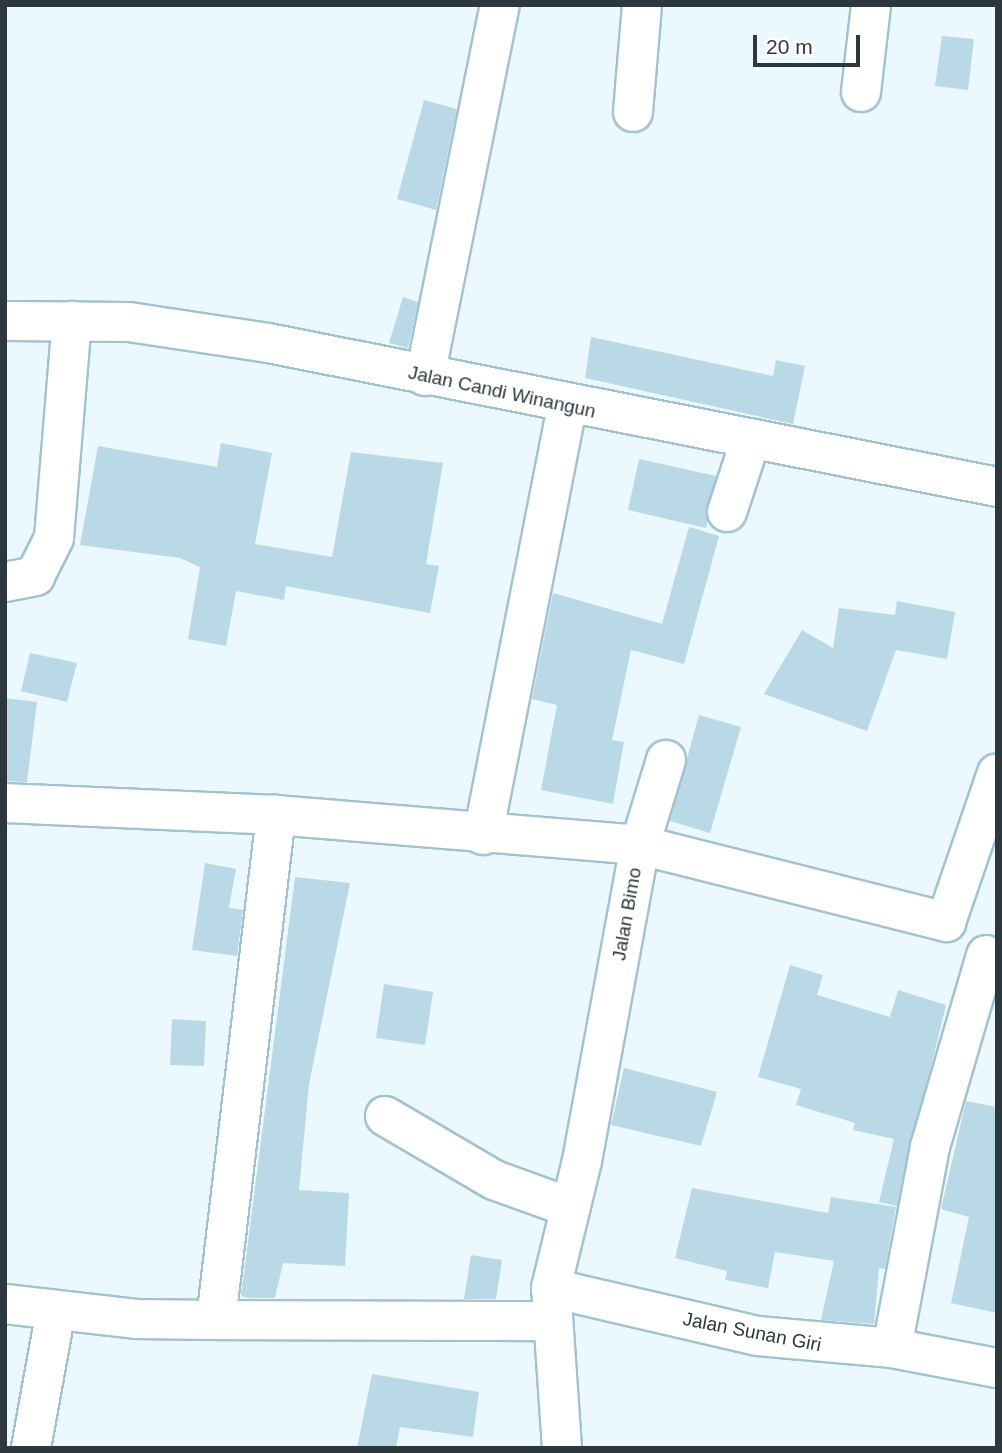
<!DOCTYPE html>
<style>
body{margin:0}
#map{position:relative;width:1002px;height:1453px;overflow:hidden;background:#ebf8fe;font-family:Arial,sans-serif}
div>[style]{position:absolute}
.building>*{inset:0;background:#b9d9e7}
.path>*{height:4.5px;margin-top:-2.25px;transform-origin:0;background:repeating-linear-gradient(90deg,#849096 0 3.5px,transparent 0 8.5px)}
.roads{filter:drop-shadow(2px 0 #a3c2d0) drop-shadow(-2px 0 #a3c2d0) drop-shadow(0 2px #a3c2d0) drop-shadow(0 -2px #a3c2d0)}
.minor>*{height:38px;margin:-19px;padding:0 19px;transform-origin:19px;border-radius:19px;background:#fff}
span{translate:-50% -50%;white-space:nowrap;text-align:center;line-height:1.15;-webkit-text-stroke:7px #fff;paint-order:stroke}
.street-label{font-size:19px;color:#2c383e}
.frame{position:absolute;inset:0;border:7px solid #2c383e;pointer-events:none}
.scale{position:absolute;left:753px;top:35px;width:107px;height:32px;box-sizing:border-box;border:4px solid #2c383e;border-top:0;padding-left:9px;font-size:21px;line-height:24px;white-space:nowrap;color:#2c383e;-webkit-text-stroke:5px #fff;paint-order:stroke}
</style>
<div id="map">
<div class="building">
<div style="clip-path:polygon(942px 36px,974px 39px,968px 90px,935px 86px)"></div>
<div style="clip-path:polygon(424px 100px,457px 109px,436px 210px,397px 199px)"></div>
<div style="clip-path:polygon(403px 297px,418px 302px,408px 348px,389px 343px)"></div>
<div style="clip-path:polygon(591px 337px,773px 376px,776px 360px,805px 366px,793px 424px,585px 378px)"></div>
<div style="clip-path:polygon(221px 443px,272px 453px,255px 544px,332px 557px,351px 452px,443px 463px,426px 564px,439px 566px,430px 613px,286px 586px,284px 600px,236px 591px,226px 646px,188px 639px,200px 567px,180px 558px,80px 545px,98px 446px,217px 467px)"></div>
<div style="clip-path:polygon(639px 459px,716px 476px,706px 528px,628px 510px)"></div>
<div style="clip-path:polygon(689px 527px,719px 536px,684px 664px,631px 650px,612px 740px,624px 742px,613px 804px,541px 790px,557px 705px,532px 699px,553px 593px,662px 624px)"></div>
<div style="clip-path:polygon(897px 601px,955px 612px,947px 659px,896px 650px,867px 731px,764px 694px,802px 630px,833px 648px,839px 608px,895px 615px)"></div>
<div style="clip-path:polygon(30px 653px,77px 663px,67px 702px,21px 691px)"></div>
<div style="clip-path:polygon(5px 698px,37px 702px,27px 782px,5px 781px)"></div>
<div style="clip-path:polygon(699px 715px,741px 727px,710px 833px,670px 821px)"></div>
<div style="clip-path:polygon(205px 863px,236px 869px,229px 908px,243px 910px,237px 956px,192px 950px)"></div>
<div style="clip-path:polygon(295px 877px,350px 883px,309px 1084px,299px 1190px,349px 1193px,345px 1266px,283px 1263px,275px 1298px,251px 1298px,241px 1296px)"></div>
<div style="clip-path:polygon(790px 965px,823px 975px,817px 995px,890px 1017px,898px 990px,946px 1005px,897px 1206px,879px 1202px,894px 1139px,853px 1130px,855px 1123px,796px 1105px,801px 1089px,758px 1077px)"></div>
<div style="clip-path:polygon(384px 984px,433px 992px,425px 1045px,376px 1038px)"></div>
<div style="clip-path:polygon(172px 1019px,206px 1021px,204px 1066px,170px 1065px)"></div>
<div style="clip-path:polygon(624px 1068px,717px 1092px,701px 1146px,611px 1125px)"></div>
<div style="clip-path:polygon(966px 1101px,997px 1107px,997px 1313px,951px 1303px,969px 1217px,941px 1209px)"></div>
<div style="clip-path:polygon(692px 1188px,828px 1213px,831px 1197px,896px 1207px,885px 1269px,879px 1268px,874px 1324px,821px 1320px,834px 1261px,775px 1252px,768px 1288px,725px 1280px,727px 1271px,675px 1258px)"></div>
<div style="clip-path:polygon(471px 1255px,502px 1260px,496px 1299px,464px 1299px)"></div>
<div style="clip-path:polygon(372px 1374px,479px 1392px,473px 1437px,400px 1427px,396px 1448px,357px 1448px)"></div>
</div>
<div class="path">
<div style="left:286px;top:5px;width:25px"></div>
</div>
<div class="roads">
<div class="minor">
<div style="left:861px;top:92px;width:88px;rotate:-83.4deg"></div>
<div style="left:633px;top:112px;width:107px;rotate:-85.2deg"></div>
<div style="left:5px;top:321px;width:124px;rotate:0.5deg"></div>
<div style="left:129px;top:322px;width:141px;rotate:8.6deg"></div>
<div style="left:268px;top:343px;width:743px;rotate:11.17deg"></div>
<div style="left:425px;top:376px;width:379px;rotate:-78.6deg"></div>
<div style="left:727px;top:512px;width:77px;rotate:-71.8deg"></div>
<div style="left:5px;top:582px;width:31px;rotate:-11deg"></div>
<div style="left:35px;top:576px;width:42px;rotate:-63.4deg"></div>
<div style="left:54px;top:538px;width:218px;rotate:-85.3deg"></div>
<div style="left:5px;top:803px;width:271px;rotate:2.5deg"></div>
<div style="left:483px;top:835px;width:437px;rotate:-78.9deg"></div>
<div style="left:385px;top:1116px;width:126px;rotate:30.4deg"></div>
<div style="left:494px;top:1180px;width:80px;rotate:19.8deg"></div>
<div style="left:551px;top:1288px;width:212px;rotate:13.1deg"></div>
<div style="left:758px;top:1336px;width:135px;rotate:5.1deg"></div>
<div style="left:892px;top:1348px;width:107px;rotate:10.8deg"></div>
<div style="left:5px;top:1304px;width:132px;rotate:6.5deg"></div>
<div style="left:136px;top:1319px;width:80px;rotate:0.7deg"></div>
<div style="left:216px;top:1320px;width:509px;rotate:-83.22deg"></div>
<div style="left:276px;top:815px;width:365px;rotate:4.7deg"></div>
<div style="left:640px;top:845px;width:89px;rotate:-73deg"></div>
<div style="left:216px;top:1320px;width:332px;rotate:0.2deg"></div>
<div style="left:892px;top:1348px;width:205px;rotate:-79.3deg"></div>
<div style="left:930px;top:1147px;width:200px;rotate:-73.7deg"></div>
<div style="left:31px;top:1448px;width:140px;rotate:-79.7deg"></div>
<div style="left:562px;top:1448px;width:160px;rotate:-93.9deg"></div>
<div style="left:551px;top:1288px;width:131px;rotate:-76.3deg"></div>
<div style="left:582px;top:1161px;width:321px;rotate:-79.6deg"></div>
<div style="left:640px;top:845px;width:316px;rotate:14.1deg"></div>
<div style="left:946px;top:922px;width:157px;rotate:-71.1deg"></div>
</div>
</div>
<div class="street-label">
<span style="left:502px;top:392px;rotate:12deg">Jalan Candi Winangun</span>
<span style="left:627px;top:914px;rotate:-80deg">Jalan Bimo</span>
<span style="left:752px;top:1332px;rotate:11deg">Jalan Sunan Giri</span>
</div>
<div class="frame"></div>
<div class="scale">20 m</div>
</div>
